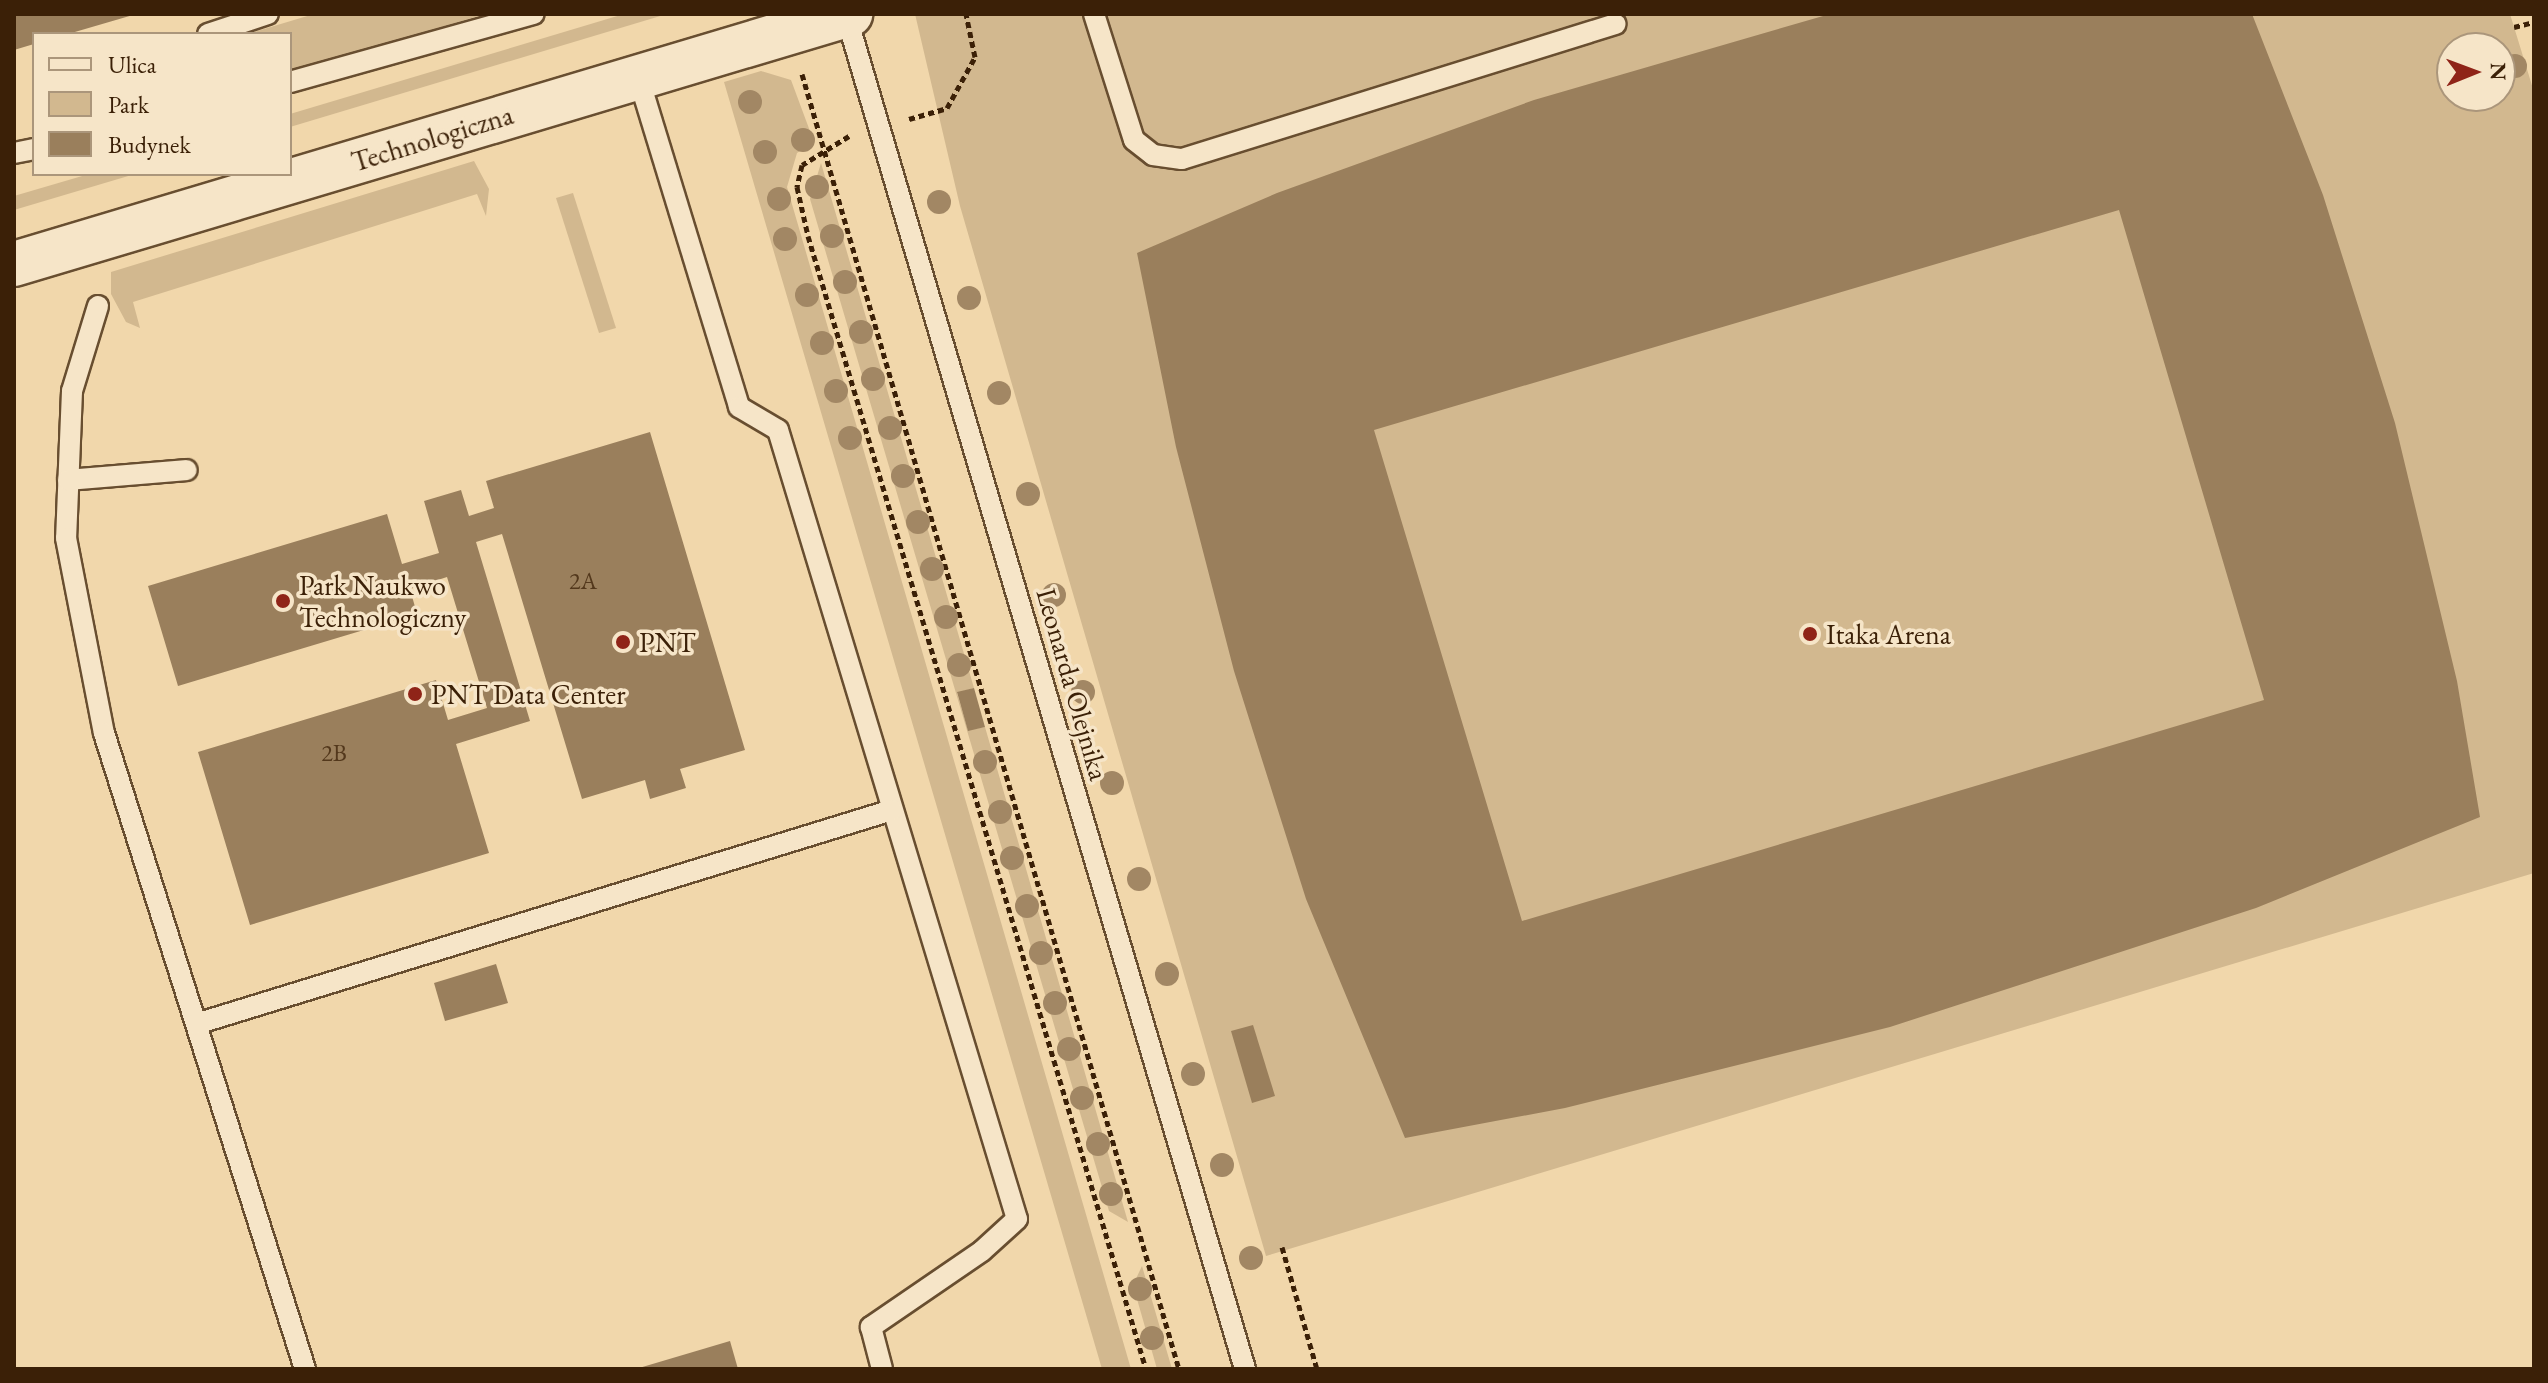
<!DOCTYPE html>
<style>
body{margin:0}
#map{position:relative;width:2548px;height:1383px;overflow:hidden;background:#f1d7ab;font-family:"EB Garamond",serif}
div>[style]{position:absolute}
.green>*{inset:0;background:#d2b88f}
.building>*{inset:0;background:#9a7f5c}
.path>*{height:5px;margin-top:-2.5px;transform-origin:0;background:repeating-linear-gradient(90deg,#3b2007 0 6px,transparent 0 10px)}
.roads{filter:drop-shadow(2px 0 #684e30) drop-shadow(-2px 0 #684e30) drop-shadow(0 2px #684e30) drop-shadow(0 -2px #684e30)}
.service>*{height:20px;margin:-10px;padding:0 10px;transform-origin:10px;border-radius:10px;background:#f6e5c8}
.tertiary>*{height:44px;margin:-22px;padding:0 22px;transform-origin:22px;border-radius:22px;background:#f6e5c8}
.trees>*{width:24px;height:24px;margin:-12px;border-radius:50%;background:#a28764}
.dots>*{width:22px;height:22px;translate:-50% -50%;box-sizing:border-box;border:4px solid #f6e5c8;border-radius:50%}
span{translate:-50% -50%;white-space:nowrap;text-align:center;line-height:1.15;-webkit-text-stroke:7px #f6e5c8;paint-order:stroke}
.number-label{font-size:24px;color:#53381c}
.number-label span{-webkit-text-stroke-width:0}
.street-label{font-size:28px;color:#3b2007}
.poi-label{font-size:28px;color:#3b2007}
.left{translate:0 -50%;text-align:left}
.frame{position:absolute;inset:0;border:16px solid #3b2007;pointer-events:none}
.legend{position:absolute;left:32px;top:32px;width:260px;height:144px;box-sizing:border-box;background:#f6e5c8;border:2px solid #ab967b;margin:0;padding:10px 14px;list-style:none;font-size:24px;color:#3b2007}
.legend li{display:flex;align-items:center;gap:16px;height:40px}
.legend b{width:40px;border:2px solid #ab967b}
.north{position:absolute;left:2436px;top:32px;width:80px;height:80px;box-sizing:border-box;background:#f6e5c8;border:2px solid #ab967b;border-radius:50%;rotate:89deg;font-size:22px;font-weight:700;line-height:32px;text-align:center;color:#3b2007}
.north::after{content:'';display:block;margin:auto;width:28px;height:36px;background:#8f2418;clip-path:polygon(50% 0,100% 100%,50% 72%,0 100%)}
</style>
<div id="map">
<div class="green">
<div style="clip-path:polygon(314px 14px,485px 14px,290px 72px,290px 34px,247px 34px)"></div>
<div style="clip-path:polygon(624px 14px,667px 14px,290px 127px,290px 114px)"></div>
<div style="clip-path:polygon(evenodd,915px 14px,2510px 14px,2534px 92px,2534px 873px,1266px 1256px,960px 206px,915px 14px,2452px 48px,2500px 48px,2500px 96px,2452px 96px,2452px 48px)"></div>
<div style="clip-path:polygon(761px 71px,791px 80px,814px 142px,797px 153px,787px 187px,1131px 1369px,1102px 1369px,724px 82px)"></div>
<div style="clip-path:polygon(474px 161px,489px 189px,486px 216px,477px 194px,133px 302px,140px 328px,126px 322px,111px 294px,111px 272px)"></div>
<div style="clip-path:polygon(821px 163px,974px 688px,957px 693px,968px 730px,985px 727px,1128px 1222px,1109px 1211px,810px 199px)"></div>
<div style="clip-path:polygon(89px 174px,135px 174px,14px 210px,14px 196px)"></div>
<div style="clip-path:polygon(573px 193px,616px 328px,599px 333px,556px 198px)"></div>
<div style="clip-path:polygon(1142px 1266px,1172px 1369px,1157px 1369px,1133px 1285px)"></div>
</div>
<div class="building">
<div style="clip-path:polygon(14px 14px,133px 14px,133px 15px,68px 34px,34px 34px,34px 44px,14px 50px)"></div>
<div style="clip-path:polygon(evenodd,1830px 14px,2252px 14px,2323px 195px,2395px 423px,2457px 681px,2480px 817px,2256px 908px,1890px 1027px,1565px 1108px,1405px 1138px,1306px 899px,1234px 671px,1176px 447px,1137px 253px,1277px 193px,1534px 100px,1830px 14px,2119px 210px,2264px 700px,1522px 921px,1374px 430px,2119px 210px)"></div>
<div style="clip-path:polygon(650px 432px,745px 750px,680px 769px,686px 788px,650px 799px,645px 780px,582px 799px,502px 534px,476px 542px,530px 721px,456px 744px,489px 853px,250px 925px,198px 752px,436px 680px,448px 720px,487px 708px,447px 577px,410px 589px,417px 614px,178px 686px,148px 586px,387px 514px,402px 564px,439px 553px,424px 501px,461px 490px,469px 516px,494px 508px,486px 481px)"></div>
<div style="clip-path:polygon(974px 688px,985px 727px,968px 731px,957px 692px)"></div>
<div style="clip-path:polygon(496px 964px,508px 1003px,445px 1021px,434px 983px)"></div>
<div style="clip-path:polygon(1253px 1025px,1275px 1096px,1252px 1103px,1231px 1031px)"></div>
<div style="clip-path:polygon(730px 1341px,738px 1369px,639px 1369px,639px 1368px)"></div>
</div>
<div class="path">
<div style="left:2514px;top:27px;width:21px;rotate:-14deg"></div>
<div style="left:802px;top:74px;width:1349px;rotate:73.77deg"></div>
<div style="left:909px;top:119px;width:40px;rotate:-16deg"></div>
<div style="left:947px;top:108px;width:58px;rotate:-61.2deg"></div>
<div style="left:975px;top:57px;width:44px;rotate:-101.8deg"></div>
<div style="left:849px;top:136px;width:55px;rotate:148.3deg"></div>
<div style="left:802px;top:165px;width:23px;rotate:103deg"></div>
<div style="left:797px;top:187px;width:50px;rotate:77.3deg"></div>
<div style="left:808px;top:236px;width:1182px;rotate:73.39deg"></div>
<div style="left:1282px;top:1247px;width:127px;rotate:74deg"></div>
</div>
<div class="roads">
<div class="service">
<div style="left:1094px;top:14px;width:132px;rotate:72.4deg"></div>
<div style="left:1134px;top:140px;width:24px;rotate:38deg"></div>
<div style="left:1153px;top:155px;width:29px;rotate:8deg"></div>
<div style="left:1182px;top:159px;width:454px;rotate:-17.3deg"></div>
<div style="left:846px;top:15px;width:1412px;rotate:73.58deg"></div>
<div style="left:208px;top:34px;width:63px;rotate:-18.4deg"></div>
<div style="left:638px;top:76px;width:346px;rotate:73deg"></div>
<div style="left:739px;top:407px;width:45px;rotate:30.5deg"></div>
<div style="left:778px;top:430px;width:824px;rotate:73.15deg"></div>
<div style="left:1017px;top:1219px;width:47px;rotate:137.6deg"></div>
<div style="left:982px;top:1251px;width:135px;rotate:145.6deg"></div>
<div style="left:871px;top:1327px;width:43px;rotate:75.3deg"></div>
<div style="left:290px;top:82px;width:253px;rotate:-15.6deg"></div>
<div style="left:14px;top:153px;width:20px;rotate:-11deg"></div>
<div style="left:98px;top:306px;width:89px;rotate:107deg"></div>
<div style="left:72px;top:391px;width:147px;rotate:92.3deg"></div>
<div style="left:66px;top:538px;width:199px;rotate:79deg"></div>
<div style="left:104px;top:733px;width:667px;rotate:72.46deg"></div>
<div style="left:68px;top:480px;width:119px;rotate:-4.8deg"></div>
<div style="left:196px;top:1024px;width:728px;rotate:-17.09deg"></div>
</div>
<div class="tertiary">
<div style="left:14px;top:264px;width:873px;rotate:-16.65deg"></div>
</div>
</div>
<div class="trees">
<div style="left:2515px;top:66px"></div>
<div style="left:750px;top:102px"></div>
<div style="left:803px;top:140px"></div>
<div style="left:765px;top:152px"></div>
<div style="left:817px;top:187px"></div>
<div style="left:779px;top:199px"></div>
<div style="left:939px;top:202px"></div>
<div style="left:832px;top:236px"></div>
<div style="left:785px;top:239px"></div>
<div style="left:845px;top:282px"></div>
<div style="left:807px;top:295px"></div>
<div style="left:969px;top:298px"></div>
<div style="left:861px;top:332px"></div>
<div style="left:822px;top:343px"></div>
<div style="left:873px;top:379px"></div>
<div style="left:836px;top:391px"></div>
<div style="left:999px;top:393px"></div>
<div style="left:890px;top:428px"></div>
<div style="left:850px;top:438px"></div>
<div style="left:903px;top:476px"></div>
<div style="left:1028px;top:494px"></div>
<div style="left:918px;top:522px"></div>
<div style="left:932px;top:569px"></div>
<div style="left:1054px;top:595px"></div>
<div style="left:946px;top:617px"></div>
<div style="left:959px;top:665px"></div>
<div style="left:1083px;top:692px"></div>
<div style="left:985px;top:762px"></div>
<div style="left:1112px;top:783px"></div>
<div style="left:1000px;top:812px"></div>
<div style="left:1012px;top:858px"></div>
<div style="left:1139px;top:879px"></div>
<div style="left:1027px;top:906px"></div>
<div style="left:1041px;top:953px"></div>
<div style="left:1167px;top:974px"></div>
<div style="left:1055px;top:1003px"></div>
<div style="left:1069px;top:1049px"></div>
<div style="left:1193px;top:1074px"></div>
<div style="left:1082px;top:1098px"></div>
<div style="left:1098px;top:1144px"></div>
<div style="left:1222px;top:1165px"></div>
<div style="left:1111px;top:1194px"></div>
<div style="left:1251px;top:1258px"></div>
<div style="left:1140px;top:1289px"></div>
<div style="left:1152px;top:1338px"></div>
</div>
<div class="dots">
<div style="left:283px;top:601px;background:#8f2418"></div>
<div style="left:1810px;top:634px;background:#8f2418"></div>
<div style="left:623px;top:642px;background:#8f2418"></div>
<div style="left:415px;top:694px;background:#8f2418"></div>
</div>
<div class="number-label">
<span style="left:583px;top:581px">2A</span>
<span style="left:334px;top:753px">2B</span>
</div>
<div class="street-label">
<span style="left:432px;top:138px;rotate:-17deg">Technologiczna</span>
<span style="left:1073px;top:684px;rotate:74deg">Leonarda Olejnika</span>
</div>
<div class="poi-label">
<span class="left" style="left:299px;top:601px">Park Naukwo<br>Technologiczny</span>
<span class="left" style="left:1826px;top:634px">Itaka Arena</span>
<span class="left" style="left:639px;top:642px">PNT</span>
<span class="left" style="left:431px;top:694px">PNT Data Center</span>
</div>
<div class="frame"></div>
<ul class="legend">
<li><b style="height:10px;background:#f6e5c8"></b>Ulica</li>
<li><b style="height:22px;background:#d2b88f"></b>Park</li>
<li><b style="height:22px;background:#9a7f5c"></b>Budynek</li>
</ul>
<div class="north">N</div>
</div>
